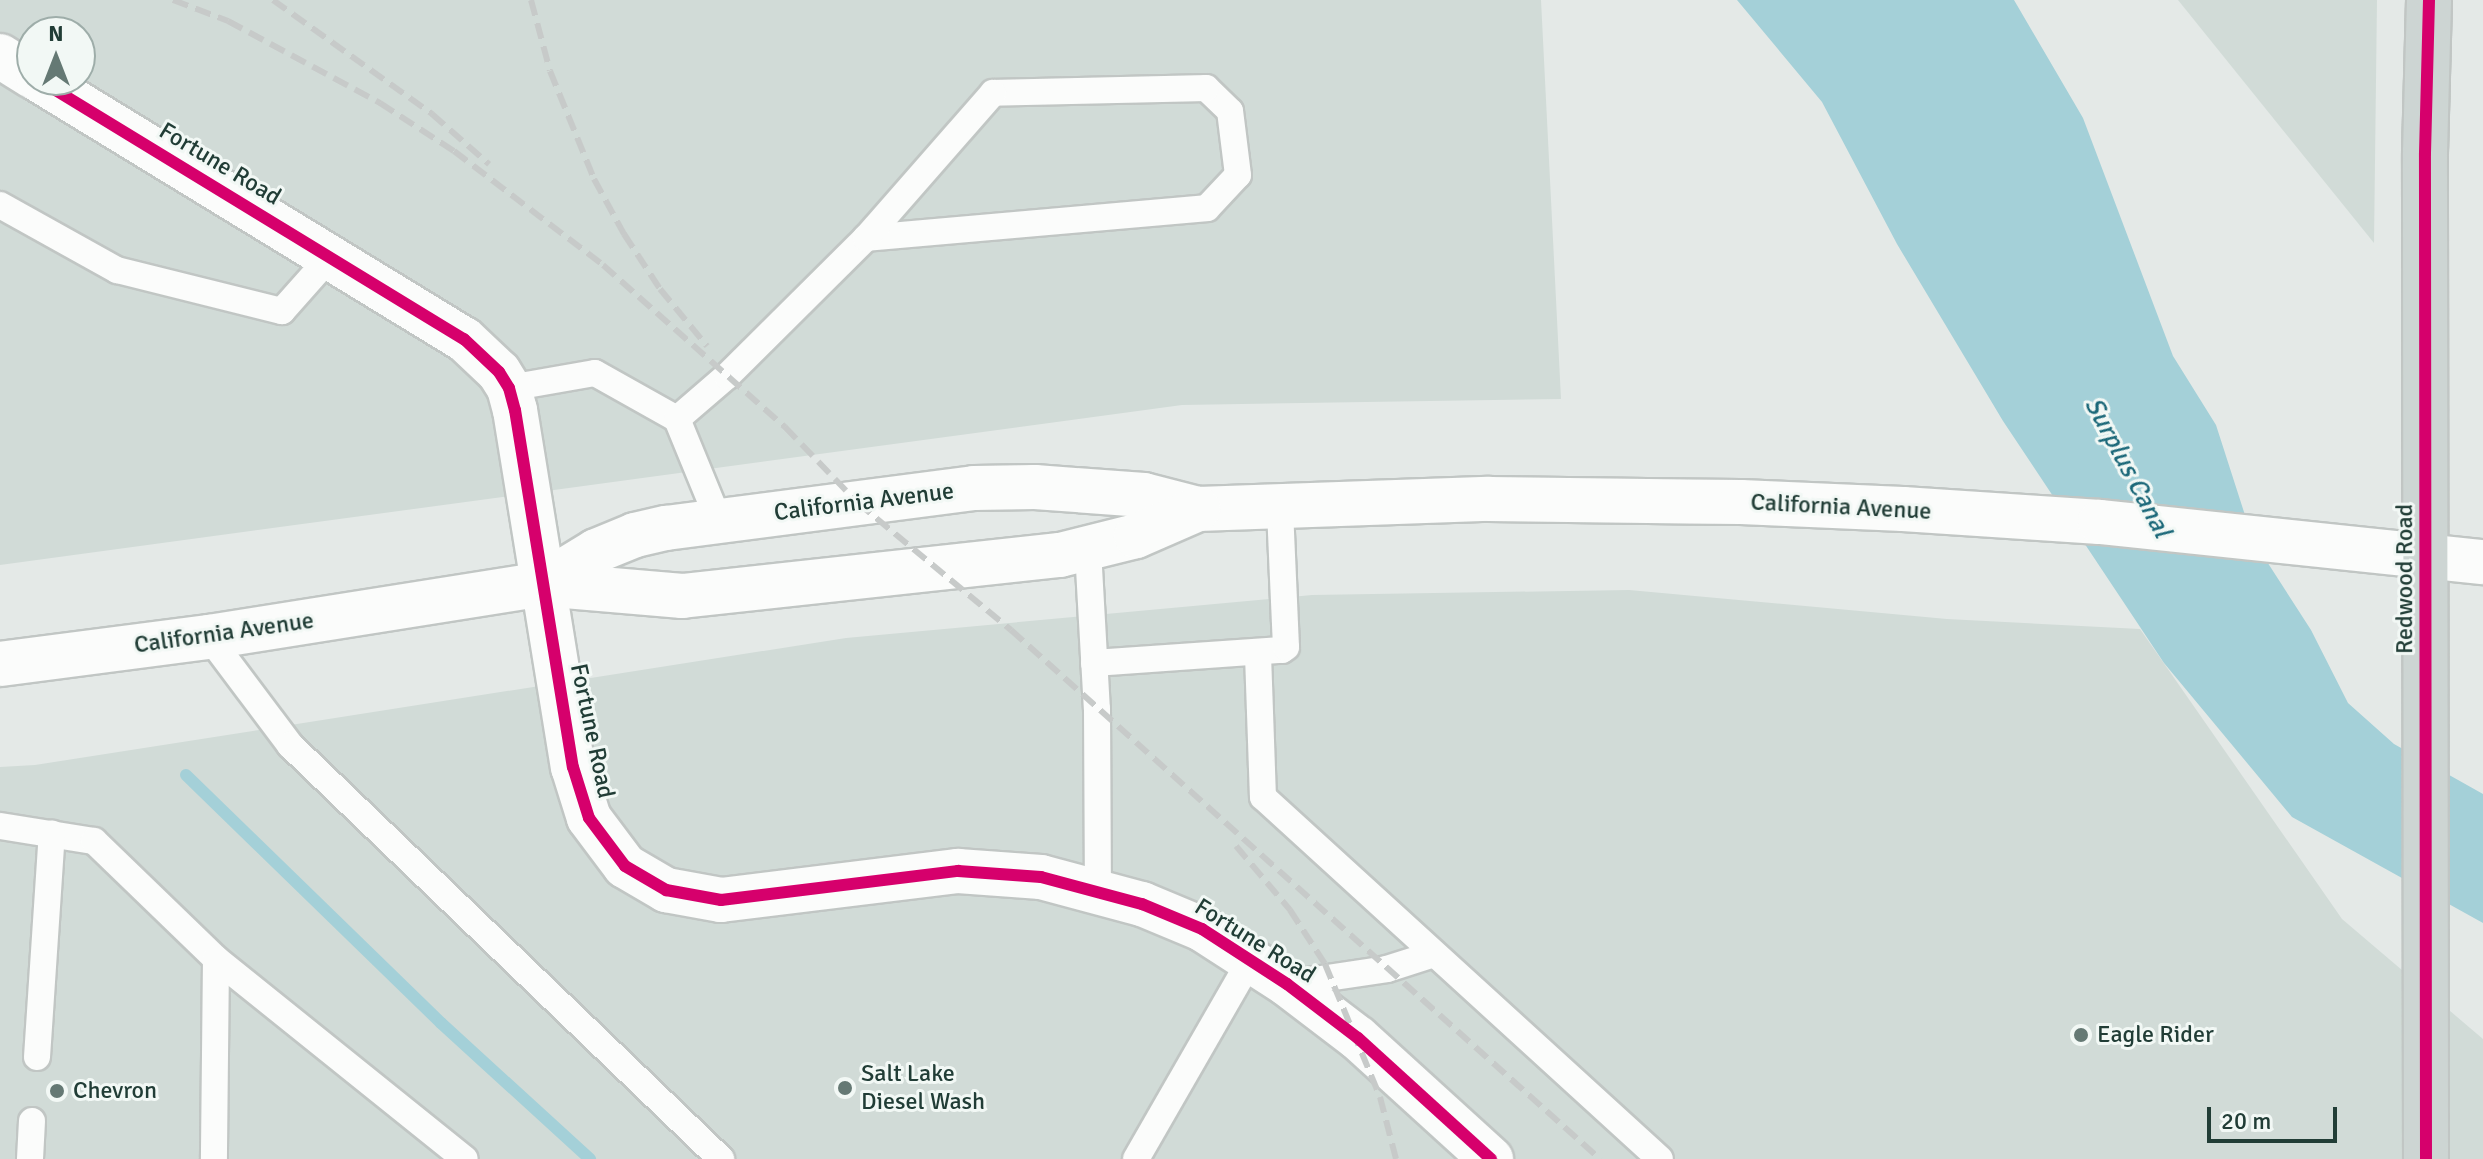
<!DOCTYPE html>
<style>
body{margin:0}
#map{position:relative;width:2483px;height:1159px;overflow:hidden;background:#e4e9e7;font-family:Signika,sans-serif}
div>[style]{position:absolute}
.built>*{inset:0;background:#d1dbd7}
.water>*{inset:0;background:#a4d0d8}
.stream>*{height:12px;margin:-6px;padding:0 6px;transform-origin:6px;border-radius:6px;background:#a4d0d8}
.roads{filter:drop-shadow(2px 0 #c1c6c4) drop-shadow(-2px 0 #c1c6c4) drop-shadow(0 2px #c1c6c4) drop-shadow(0 -2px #c1c6c4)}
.service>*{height:26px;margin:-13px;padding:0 13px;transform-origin:13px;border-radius:13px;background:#fbfcfb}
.minor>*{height:44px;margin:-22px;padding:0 22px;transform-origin:22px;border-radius:22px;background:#fbfcfb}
.secondary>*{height:44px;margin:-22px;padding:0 22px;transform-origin:22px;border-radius:22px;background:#fbfcfb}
.primary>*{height:44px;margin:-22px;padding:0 22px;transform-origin:22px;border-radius:22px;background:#cdd5d3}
.rail>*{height:6px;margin-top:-3px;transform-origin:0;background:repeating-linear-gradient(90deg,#c7cac9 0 16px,transparent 0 24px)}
.cycleway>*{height:12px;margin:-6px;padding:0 6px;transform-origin:6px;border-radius:6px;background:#d6006c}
.dots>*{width:22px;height:22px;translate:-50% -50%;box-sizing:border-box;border:4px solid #f2f8f5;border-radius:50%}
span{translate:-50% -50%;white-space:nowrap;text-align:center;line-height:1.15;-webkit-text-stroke:6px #f2f8f5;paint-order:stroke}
.street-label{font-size:24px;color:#213d36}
.poi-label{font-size:24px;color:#213d36}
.left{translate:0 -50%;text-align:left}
.water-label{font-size:26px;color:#1b6879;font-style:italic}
.north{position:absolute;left:16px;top:16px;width:80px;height:80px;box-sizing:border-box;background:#f2f8f5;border:2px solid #9eada9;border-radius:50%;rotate:0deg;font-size:22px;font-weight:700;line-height:32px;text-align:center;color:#213d36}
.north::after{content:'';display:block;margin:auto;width:28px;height:36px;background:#657974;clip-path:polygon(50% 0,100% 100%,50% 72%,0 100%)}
.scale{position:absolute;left:2207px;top:1107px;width:130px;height:36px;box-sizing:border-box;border:4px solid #213d36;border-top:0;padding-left:10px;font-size:24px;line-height:28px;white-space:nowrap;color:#213d36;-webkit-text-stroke:6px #f2f8f5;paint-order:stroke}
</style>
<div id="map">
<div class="built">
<div style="clip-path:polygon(evenodd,0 0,1541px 0,1561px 399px,1182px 405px,0 565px,0 0,32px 32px,80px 32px,80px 80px,32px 80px,32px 32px)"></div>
<div style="clip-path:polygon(2178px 0,2377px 0,2374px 243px)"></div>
<div style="clip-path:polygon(1629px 590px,1947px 619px,2140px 629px,2342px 919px,2483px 1039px,2483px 1159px,0 1159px,0 767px,35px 765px,846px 638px,1312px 595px)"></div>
</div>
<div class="water">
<div style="clip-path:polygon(1737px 0,2014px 0,2083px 118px,2173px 356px,2216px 425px,2253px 540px,2311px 630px,2348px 703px,2394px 744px,2483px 794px,2483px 923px,2292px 817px,2164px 663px,2003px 421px,1897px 244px,1822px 102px)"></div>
</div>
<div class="stream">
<div style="left:186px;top:775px;width:356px;rotate:44.2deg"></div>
<div style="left:441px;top:1023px;width:202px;rotate:42.4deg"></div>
</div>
<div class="roads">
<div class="service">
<div style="left:0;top:205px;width:134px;rotate:29.1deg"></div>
<div style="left:117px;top:270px;width:170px;rotate:14deg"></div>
<div style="left:282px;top:311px;width:72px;rotate:-48.4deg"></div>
<div style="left:509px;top:388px;width:87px;rotate:-9.9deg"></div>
<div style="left:595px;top:373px;width:94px;rotate:29.3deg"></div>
<div style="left:677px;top:419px;width:108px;rotate:67.7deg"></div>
<div style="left:677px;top:419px;width:66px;rotate:-40.7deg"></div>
<div style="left:727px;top:376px;width:196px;rotate:-44.8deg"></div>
<div style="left:866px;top:238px;width:342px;rotate:-5deg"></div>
<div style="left:1207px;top:208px;width:45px;rotate:-46.8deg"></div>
<div style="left:1238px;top:175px;width:64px;rotate:-97.1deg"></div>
<div style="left:1230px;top:111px;width:33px;rotate:-136deg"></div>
<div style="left:1206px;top:88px;width:213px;rotate:178.7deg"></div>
<div style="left:993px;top:93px;width:193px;rotate:131.2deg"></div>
<div style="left:1088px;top:550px;width:159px;rotate:86.8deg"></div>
<div style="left:1097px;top:709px;width:182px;rotate:89.7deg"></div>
<div style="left:209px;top:637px;width:135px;rotate:53.1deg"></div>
<div style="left:290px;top:745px;width:598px;rotate:43.85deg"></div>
<div style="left:1258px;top:655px;width:142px;rotate:88deg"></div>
<div style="left:1263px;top:797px;width:537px;rotate:42.36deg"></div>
<div style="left:1094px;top:663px;width:188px;rotate:-4deg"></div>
<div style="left:1282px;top:650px;width:5px;rotate:-37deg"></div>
<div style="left:1286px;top:647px;width:139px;rotate:-92.5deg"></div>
<div style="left:0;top:826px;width:95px;rotate:9.1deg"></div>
<div style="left:94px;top:841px;width:170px;rotate:44deg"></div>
<div style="left:216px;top:959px;width:200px;rotate:90.6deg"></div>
<div style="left:216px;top:959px;width:319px;rotate:38.8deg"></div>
<div style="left:1287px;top:984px;width:101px;rotate:-8.5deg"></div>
<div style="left:1387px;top:969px;width:49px;rotate:-17.7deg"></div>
<div style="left:37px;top:1057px;width:224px;rotate:-86.2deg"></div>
<div style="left:30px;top:1159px;width:38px;rotate:-87deg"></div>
<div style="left:1136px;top:1159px;width:231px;rotate:-60.1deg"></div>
</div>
<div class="minor">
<div style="left:0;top:56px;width:38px;rotate:32deg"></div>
<div style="left:39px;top:80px;width:498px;rotate:31.4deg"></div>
<div style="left:464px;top:339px;width:48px;rotate:43.3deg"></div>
<div style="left:499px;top:372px;width:19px;rotate:58deg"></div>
<div style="left:509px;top:388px;width:23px;rotate:75deg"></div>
<div style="left:515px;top:410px;width:362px;rotate:80.8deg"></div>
<div style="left:573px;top:767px;width:53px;rotate:72.6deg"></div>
<div style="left:589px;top:818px;width:60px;rotate:53.1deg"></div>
<div style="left:625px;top:866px;width:48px;rotate:30.3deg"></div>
<div style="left:666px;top:890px;width:56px;rotate:10.3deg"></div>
<div style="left:721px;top:900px;width:239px;rotate:-7deg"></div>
<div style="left:958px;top:871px;width:83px;rotate:4.1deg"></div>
<div style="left:1041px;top:877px;width:105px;rotate:15deg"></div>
<div style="left:1142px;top:904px;width:65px;rotate:22.6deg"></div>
<div style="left:1202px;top:929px;width:101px;rotate:32.9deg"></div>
<div style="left:1287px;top:984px;width:89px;rotate:37.3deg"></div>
<div style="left:1358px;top:1038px;width:180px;rotate:42.3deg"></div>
</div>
<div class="secondary">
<div style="left:542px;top:584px;width:63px;rotate:-31.4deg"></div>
<div style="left:596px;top:551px;width:42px;rotate:-22.3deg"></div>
<div style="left:635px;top:535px;width:32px;rotate:-13deg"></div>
<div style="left:666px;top:528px;width:311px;rotate:-7.4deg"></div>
<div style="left:974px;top:488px;width:61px;rotate:-0.9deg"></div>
<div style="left:1035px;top:487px;width:109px;rotate:4.2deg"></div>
<div style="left:1144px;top:495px;width:56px;rotate:14.5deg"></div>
<div style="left:1198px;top:509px;width:291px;rotate:-2deg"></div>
<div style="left:1489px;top:499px;width:252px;rotate:0.7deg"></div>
<div style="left:1741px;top:502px;width:162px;rotate:2.5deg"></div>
<div style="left:1903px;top:509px;width:197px;rotate:3.8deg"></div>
<div style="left:2100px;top:522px;width:385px;rotate:6deg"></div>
<div style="left:0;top:664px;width:211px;rotate:-7.4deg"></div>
<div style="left:209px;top:637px;width:337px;rotate:-9deg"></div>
<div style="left:542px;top:584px;width:141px;rotate:4.9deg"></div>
<div style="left:682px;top:596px;width:380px;rotate:-6.2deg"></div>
<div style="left:1060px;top:555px;width:78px;rotate:-14deg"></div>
<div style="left:1136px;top:536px;width:68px;rotate:-23.5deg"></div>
</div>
<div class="primary">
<div style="left:2426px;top:1159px;width:1006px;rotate:-90.06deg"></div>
<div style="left:2425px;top:153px;width:153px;rotate:-88.5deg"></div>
</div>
</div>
<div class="rail">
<div style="left:173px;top:0;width:59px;rotate:20.9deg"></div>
<div style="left:228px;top:21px;width:173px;rotate:28.3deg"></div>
<div style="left:380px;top:103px;width:88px;rotate:33deg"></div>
<div style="left:454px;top:151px;width:188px;rotate:37.4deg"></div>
<div style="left:603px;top:265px;width:244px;rotate:41.7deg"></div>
<div style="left:785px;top:427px;width:105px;rotate:46.2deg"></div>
<div style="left:858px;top:503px;width:199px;rotate:39.7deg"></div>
<div style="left:1011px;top:630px;width:792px;rotate:41.93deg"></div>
<div style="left:273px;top:0;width:196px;rotate:35.6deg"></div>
<div style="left:432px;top:114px;width:76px;rotate:41.3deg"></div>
<div style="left:531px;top:0;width:73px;rotate:75deg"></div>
<div style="left:550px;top:71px;width:117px;rotate:67.8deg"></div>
<div style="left:594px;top:179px;width:63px;rotate:61.4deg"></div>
<div style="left:624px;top:234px;width:66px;rotate:56.8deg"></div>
<div style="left:660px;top:289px;width:74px;rotate:50.5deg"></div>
<div style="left:1236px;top:846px;width:84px;rotate:49.8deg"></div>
<div style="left:1290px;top:910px;width:64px;rotate:57.1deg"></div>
<div style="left:1325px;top:964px;width:144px;rotate:67.5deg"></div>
<div style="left:1380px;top:1097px;width:64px;rotate:75.5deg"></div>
</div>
<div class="cycleway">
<div style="left:39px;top:80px;width:498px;rotate:31.4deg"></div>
<div style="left:464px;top:339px;width:48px;rotate:43.3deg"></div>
<div style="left:499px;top:372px;width:19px;rotate:58deg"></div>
<div style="left:509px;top:388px;width:23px;rotate:75deg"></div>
<div style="left:515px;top:410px;width:362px;rotate:80.8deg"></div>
<div style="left:573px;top:767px;width:53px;rotate:72.6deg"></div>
<div style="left:589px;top:818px;width:60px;rotate:53.1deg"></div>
<div style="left:625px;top:866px;width:48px;rotate:30.3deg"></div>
<div style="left:666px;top:890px;width:56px;rotate:10.3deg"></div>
<div style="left:721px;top:900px;width:239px;rotate:-7deg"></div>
<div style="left:958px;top:871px;width:83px;rotate:4.1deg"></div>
<div style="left:1041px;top:877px;width:105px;rotate:15deg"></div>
<div style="left:1142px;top:904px;width:65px;rotate:22.6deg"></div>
<div style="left:1202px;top:929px;width:101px;rotate:32.9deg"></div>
<div style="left:1287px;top:984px;width:89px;rotate:37.3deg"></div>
<div style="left:1358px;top:1038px;width:180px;rotate:42.3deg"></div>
<div style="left:2426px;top:1159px;width:1006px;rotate:-90.06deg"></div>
<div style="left:2425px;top:153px;width:153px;rotate:-88.5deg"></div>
</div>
<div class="dots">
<div style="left:2081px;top:1035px;background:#657974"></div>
<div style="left:845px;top:1088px;background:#657974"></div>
<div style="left:57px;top:1091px;background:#657974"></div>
</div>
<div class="street-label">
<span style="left:220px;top:164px;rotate:31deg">Fortune Road</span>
<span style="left:864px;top:502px;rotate:-7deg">California Avenue</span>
<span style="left:1841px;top:507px;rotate:3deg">California Avenue</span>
<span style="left:2405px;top:579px;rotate:-90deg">Redwood Road</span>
<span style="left:224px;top:633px;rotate:-8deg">California Avenue</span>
<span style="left:592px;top:731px;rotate:78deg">Fortune Road</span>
<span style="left:1255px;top:941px;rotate:32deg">Fortune Road</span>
</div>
<div class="poi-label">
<span class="left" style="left:2097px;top:1035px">Eagle Rider</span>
<span class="left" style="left:861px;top:1088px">Salt Lake<br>Diesel Wash</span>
<span class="left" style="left:73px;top:1091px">Chevron</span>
</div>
<div class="water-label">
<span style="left:2127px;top:468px;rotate:62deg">Surplus Canal</span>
</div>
<div class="north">N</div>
<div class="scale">20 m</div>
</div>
